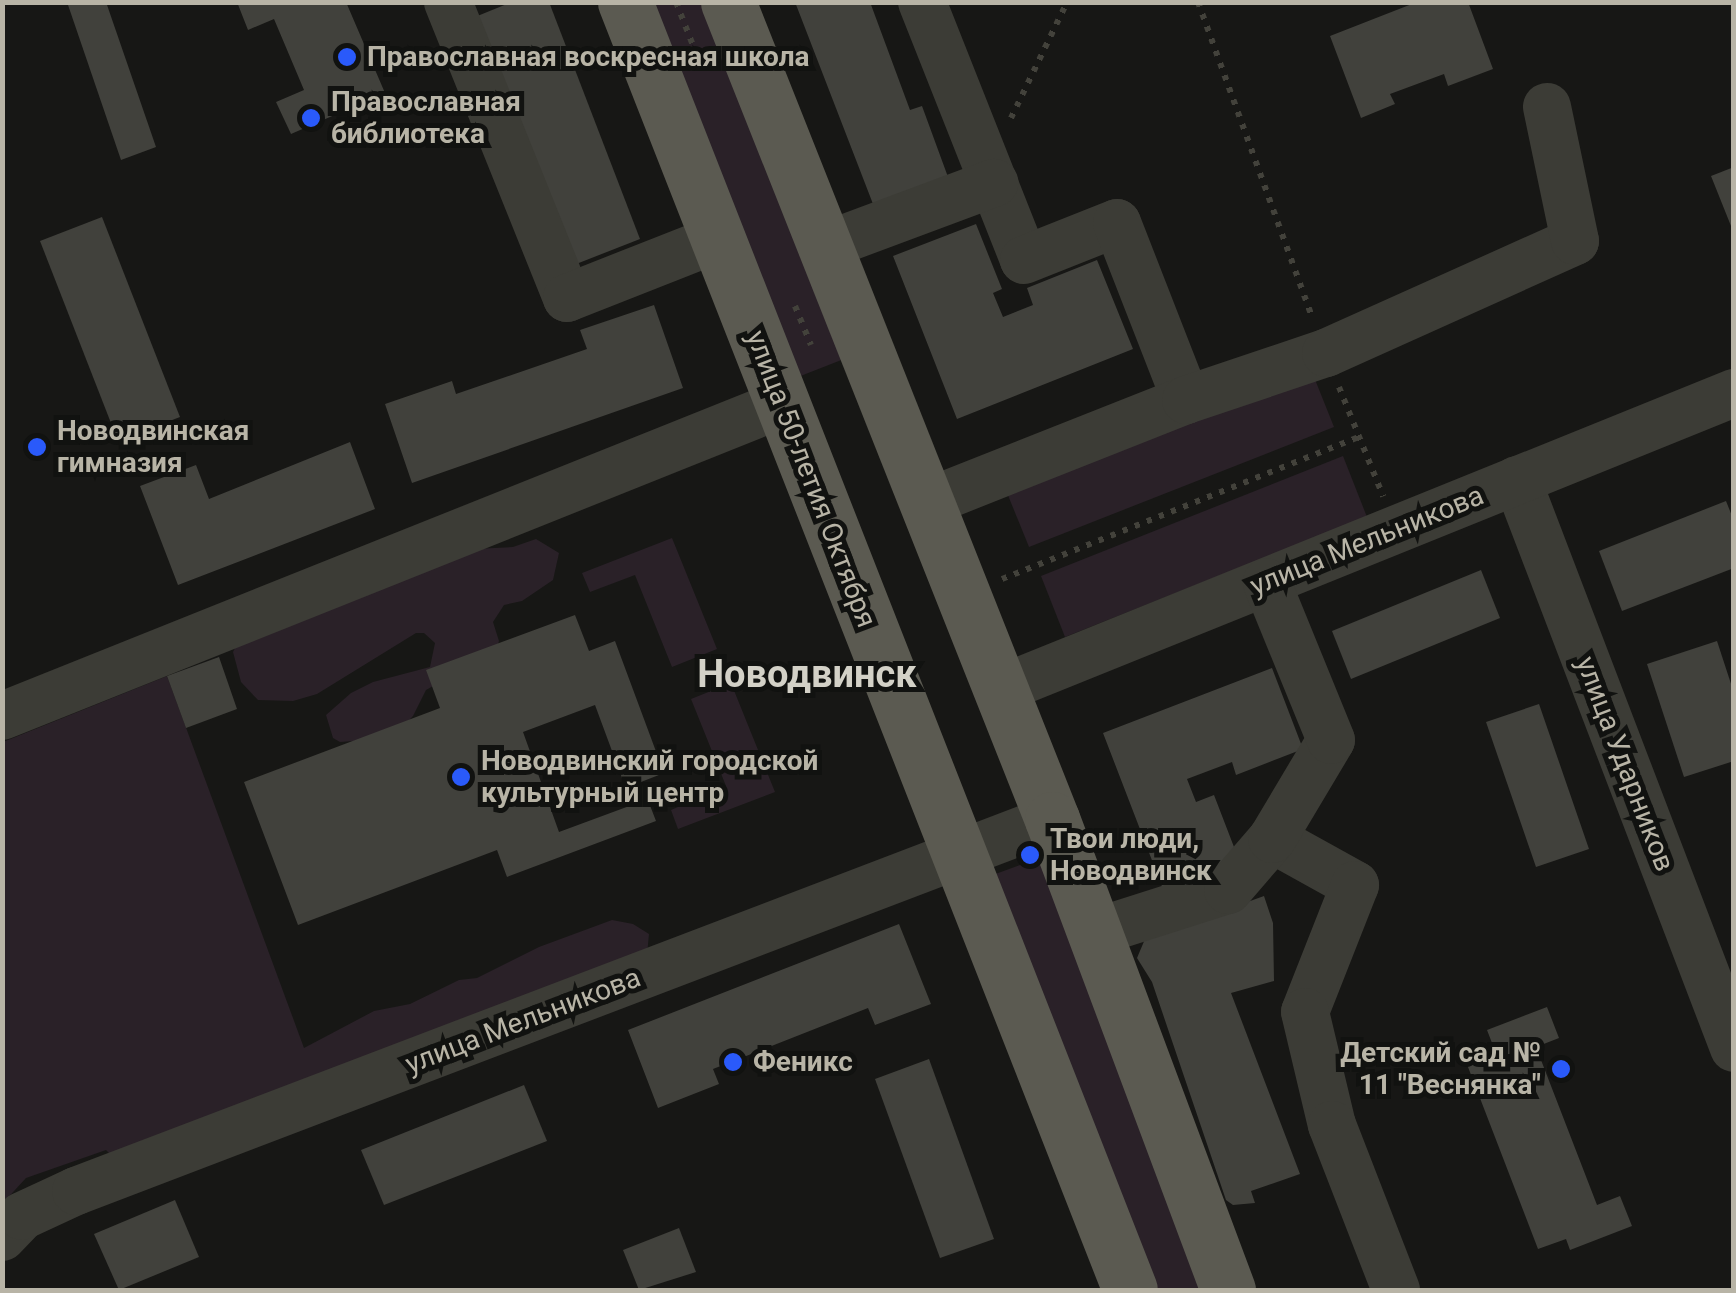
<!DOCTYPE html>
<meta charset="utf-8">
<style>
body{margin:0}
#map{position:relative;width:1736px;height:1293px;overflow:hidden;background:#171715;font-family:Roboto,sans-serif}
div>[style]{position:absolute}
.green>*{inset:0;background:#2a2128}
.building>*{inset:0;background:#41413c}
.path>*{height:6px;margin-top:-3px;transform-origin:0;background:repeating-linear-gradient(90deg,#43423b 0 5px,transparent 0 13px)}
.minor>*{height:48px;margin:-24px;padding:0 24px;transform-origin:24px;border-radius:24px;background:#3c3c36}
.major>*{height:55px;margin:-27.5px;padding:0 27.5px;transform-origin:27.5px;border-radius:27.5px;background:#5b5a51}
.dots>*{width:28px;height:28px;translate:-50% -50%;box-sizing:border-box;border:5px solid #111210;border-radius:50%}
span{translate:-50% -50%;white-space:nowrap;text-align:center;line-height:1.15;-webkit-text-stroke:10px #111210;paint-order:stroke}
.poi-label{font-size:28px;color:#b8b4a6;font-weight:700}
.left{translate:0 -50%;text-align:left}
.right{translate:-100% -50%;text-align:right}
.street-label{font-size:28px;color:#b8b4a6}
.district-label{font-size:38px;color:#d3d1c7;font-weight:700}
.frame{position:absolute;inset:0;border:5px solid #b8b4a6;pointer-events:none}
</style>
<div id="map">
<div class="green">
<div style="clip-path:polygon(650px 3px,709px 3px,849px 357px,798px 377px)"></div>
<div style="clip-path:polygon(1310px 367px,1334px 427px,1029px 547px,1005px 488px)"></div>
<div style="clip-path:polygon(1343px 456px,1367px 517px,1065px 637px,1041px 576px)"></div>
<div style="clip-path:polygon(672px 538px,717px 649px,672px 667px,635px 575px,590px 592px,582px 573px)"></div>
<div style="clip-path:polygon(536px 539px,559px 553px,553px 580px,522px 601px,504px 605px,493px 622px,499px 641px,496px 651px,426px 690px,413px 716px,393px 738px,340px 742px,333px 738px,326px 715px,351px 693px,373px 682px,430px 667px,435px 643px,424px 633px,416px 633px,317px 694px,293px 701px,258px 700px,241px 682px,233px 652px,237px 644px,474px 549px,513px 547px)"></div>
<div style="clip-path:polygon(167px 676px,304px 1048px,374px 1011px,410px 1004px,459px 980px,477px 978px,539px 947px,612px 920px,633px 924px,649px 934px,647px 955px,112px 1156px,106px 1150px,26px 1178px,3px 1203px,3px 742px)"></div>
<div style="clip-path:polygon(731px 683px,775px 792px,678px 829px,671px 810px,726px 786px,691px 699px)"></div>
<div style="clip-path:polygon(1039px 858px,1207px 1290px,1149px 1290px,990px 876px)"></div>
</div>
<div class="building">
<div style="clip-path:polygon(67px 2px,106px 2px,156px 147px,121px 160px)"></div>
<div style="clip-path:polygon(237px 2px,346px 2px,385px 93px,291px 134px,276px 102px,304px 90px,274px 19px,248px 30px)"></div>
<div style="clip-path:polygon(512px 2px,549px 2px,640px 239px,566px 268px,470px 19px)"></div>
<div style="clip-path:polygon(795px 2px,870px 2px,910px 110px,922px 106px,948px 177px,873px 204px)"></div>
<div style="clip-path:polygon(1417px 2px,1468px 2px,1493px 69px,1448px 86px,1444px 74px,1390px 94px,1395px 104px,1361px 118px,1330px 36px)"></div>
<div style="clip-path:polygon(1734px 167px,1734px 231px,1733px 231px,1711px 176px)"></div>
<div style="clip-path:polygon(102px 217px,180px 417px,118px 441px,40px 241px)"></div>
<div style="clip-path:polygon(976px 224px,1002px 289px,993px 293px,1003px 317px,1033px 305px,1027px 288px,1097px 260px,1133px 349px,957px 419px,893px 256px)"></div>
<div style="clip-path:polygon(654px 305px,683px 388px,412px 483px,385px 404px,452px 381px,456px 394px,587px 349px,580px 330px)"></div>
<div style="clip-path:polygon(350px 442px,375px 509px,178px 585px,140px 486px,196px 465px,209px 499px)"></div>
<div style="clip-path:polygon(1726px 501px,1734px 521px,1734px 568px,1622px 611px,1599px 551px)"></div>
<div style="clip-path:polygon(1481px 570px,1500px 618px,1351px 679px,1332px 631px)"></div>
<div style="clip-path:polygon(evenodd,575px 615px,589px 651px,615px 641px,664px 773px,641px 782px,656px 821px,507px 877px,497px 850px,298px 925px,244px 782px,440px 708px,426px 670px,575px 615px,595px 705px,632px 805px,559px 832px,523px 732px,595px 705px)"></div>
<div style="clip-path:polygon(1717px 641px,1734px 693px,1734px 761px,1684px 777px,1647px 664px)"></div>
<div style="clip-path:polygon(219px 657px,237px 709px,186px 728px,167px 676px)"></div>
<div style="clip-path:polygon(1272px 668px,1303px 749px,1236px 775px,1232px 762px,1187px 779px,1196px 802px,1214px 795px,1239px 860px,1163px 889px,1103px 733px)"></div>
<div style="clip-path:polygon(1539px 704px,1589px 849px,1536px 867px,1486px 722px)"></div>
<div style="clip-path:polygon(1264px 896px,1273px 923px,1274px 981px,1231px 993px,1300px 1174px,1251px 1191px,1255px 1203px,1233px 1205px,1226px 1200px,1152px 982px,1137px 958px,1145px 939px)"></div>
<div style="clip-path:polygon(899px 924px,931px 1004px,875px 1025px,868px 1008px,713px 1069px,719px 1084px,658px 1108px,628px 1030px)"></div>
<div style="clip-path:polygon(1547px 1007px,1559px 1038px,1536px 1047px,1597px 1205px,1620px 1196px,1632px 1226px,1570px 1250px,1566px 1239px,1538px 1249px,1463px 1054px,1492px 1043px,1487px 1030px)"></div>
<div style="clip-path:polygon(929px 1059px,994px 1239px,940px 1258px,875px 1079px)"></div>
<div style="clip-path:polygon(524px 1085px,547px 1141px,384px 1205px,361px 1150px)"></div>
<div style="clip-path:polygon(175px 1200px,199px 1257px,119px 1290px,94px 1234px)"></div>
<div style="clip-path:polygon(679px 1228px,696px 1272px,639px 1290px,623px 1250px)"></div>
</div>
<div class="path">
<div style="left:676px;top:2px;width:74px;rotate:68.6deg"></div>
<div style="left:1198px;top:2px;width:337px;rotate:70.1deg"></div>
<div style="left:1011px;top:118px;width:129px;rotate:-64.2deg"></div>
<div style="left:795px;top:306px;width:42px;rotate:67.7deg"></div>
<div style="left:1339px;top:387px;width:118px;rotate:68deg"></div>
<div style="left:1002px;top:579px;width:384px;rotate:-21.7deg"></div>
</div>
<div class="minor">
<div style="left:448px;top:2px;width:319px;rotate:68.1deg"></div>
<div style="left:567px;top:298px;width:161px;rotate:-21.5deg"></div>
<div style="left:922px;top:2px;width:277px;rotate:68.4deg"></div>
<div style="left:1024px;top:260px;width:100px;rotate:-21.7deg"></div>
<div style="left:1117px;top:223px;width:190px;rotate:68.7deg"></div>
<div style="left:1186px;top:400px;width:280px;rotate:158.4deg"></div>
<div style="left:822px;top:247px;width:184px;rotate:-20.4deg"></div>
<div style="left:1186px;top:400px;width:148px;rotate:-18.6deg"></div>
<div style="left:1326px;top:353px;width:273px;rotate:-24.2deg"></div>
<div style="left:1575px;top:241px;width:137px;rotate:-101.8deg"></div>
<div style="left:1517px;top:480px;width:608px;rotate:69.09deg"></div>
<div style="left:1001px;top:689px;width:791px;rotate:-21.99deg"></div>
<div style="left:2px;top:716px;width:840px;rotate:-21.8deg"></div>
<div style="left:1272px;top:839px;width:95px;rotate:29deg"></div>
<div style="left:1355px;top:885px;width:136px;rotate:111.5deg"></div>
<div style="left:1305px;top:1012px;width:116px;rotate:76.6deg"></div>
<div style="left:1332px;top:1125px;width:177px;rotate:68.8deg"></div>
<div style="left:1096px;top:932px;width:139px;rotate:-17.7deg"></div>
<div style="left:1228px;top:890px;width:67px;rotate:-49.2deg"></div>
<div style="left:1272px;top:839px;width:115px;rotate:-59.2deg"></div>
<div style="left:1331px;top:740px;width:170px;rotate:-112.2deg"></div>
<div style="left:2px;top:1237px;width:29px;rotate:-46deg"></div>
<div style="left:22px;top:1216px;width:60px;rotate:-24.8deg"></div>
<div style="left:76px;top:1191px;width:1044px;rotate:-20.86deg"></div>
</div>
<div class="major">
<div style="left:625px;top:2px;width:1383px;rotate:68.59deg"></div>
<div style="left:728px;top:2px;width:879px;rotate:68.37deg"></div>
<div style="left:1052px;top:819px;width:503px;rotate:69.51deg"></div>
</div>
<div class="dots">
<div style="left:347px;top:57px;background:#2a5afa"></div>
<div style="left:311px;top:118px;background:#2a5afa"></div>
<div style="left:37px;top:447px;background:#2a5afa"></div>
<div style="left:461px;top:777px;background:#2a5afa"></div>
<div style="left:1030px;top:855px;background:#2a5afa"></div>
<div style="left:733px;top:1062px;background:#2a5afa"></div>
<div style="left:1561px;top:1069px;background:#2a5afa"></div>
</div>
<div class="poi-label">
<span class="left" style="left:367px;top:57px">Православная воскресная школа</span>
<span class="left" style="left:331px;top:118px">Православная<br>библиотека</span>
<span class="left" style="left:57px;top:447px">Новодвинская<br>гимназия</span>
<span class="left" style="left:481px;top:777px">Новодвинский городской<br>культурный центр</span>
<span class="left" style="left:1050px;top:855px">Твои люди,<br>Новодвинск</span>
<span class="right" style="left:1541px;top:1069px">Детский сад №<br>11 "Веснянка"</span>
<span class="left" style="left:753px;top:1062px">Феникс</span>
</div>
<div class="street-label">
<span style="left:811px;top:479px;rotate:69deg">улица 50-летия Октября</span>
<span style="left:1367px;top:541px;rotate:-22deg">улица Мельникова</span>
<span style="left:1625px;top:764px;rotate:69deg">улица Ударников</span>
<span style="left:523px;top:1021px;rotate:-21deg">улица Мельникова</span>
</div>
<div class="district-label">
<span style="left:807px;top:675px">Новодвинск</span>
</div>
<div class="frame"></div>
</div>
